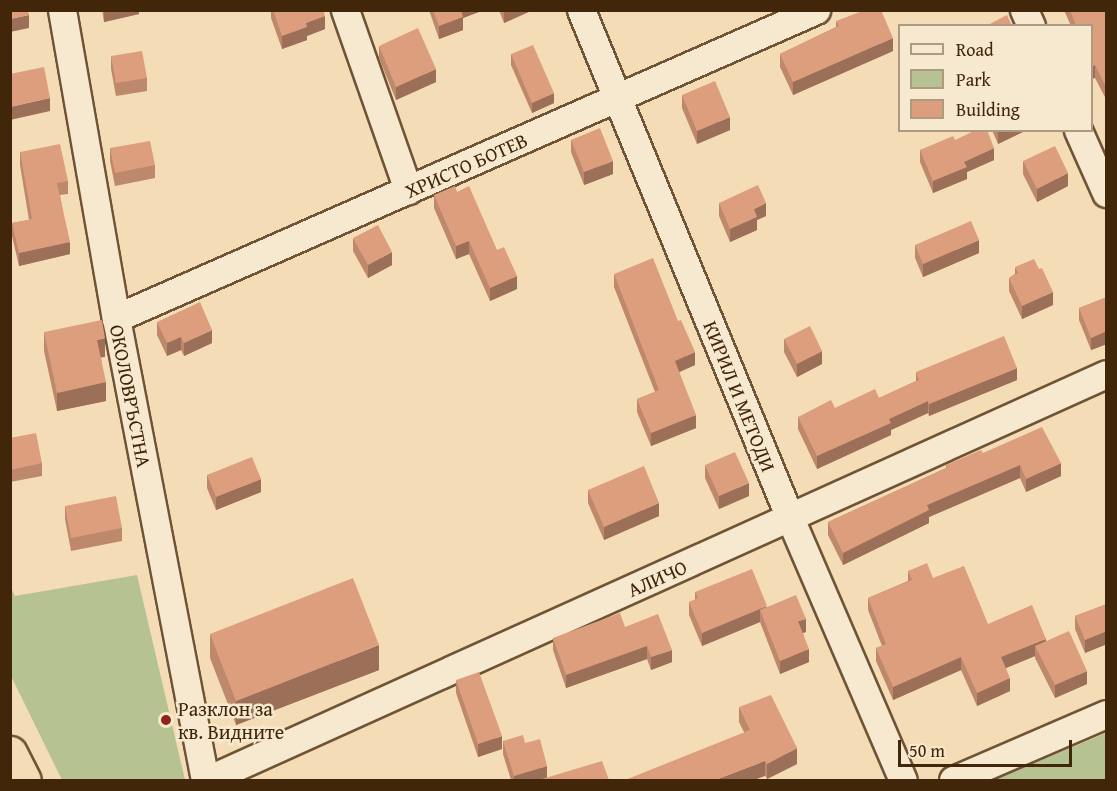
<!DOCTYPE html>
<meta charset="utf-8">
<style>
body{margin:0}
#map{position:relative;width:1117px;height:791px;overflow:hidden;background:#f3dcb6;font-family:"Gentium Book Plus",serif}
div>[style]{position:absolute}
.green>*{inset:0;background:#b6c292}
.roads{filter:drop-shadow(2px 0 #6e5434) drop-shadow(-2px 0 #6e5434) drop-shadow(0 2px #6e5434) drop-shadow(0 -2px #6e5434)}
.minor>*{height:27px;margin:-13.5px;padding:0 13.5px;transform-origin:13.5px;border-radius:13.5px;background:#f7e8d0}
.highway>*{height:33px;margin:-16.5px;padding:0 16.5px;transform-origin:16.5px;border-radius:16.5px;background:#f3dcb6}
.wall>*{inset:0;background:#be886c}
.shaded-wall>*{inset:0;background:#9b6f58}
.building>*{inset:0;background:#dd9e7d}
.dots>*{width:16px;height:16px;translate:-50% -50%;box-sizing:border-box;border:3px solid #f7e8d0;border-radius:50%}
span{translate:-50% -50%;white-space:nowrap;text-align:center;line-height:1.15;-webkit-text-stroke:5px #f7e8d0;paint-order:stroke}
.street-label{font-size:20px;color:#412609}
.poi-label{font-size:20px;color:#412609}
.left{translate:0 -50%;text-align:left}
.frame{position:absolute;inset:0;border:12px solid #412609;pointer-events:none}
.legend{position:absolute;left:898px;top:24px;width:195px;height:108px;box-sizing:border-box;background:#f7e8d0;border:2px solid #ae9a80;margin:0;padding:8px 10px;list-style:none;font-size:18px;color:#412609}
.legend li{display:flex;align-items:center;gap:12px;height:30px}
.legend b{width:30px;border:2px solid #ae9a80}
.scale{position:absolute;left:898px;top:740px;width:174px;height:27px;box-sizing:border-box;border:3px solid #412609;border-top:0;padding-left:8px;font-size:18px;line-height:21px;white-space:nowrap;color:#412609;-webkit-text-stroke:4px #f7e8d0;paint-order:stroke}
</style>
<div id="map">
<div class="green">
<div style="clip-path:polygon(137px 575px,185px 780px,62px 780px,11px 676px,11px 588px,15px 596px)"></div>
<div style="clip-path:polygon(1106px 733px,1106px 780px,995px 780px)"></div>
</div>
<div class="roads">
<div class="minor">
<div style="left:62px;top:10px;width:313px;rotate:80.1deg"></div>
<div style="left:116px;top:318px;width:470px;rotate:79.1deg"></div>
<div style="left:345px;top:10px;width:191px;rotate:70.7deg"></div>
<div style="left:581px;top:10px;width:549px;rotate:67.64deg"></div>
<div style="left:790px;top:518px;width:285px;rotate:66.7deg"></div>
<div style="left:1024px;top:10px;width:17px;rotate:66deg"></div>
<div style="left:1078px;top:130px;width:69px;rotate:66deg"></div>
<div style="left:116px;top:318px;width:765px;rotate:-23.75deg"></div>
<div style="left:207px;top:780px;width:986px;rotate:-24.3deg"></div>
<div style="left:953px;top:780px;width:167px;rotate:-23.3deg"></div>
</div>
<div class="highway">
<div style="left:10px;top:753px;width:30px;rotate:63deg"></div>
</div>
</div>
<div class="wall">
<div style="clip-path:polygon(102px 10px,139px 10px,139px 14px,104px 22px)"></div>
<div style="clip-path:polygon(271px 10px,323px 10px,325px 29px,307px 36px,307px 40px,282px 49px,271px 18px)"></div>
<div style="clip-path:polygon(429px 10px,484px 10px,463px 18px,463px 30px,439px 39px)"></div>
<div style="clip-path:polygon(499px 10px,533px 10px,504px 23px)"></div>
<div style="clip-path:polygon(1064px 10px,1104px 10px,1107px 15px,1107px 101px,1095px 78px,1092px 26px,1071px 26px)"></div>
<div style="clip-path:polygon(836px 21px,893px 51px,793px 95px,780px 67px,780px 54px,836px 27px)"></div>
<div style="clip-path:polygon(379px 46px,436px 82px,396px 100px,379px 58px)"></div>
<div style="clip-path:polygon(511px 54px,554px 103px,532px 113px,511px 65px)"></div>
<div style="clip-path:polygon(111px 56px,147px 78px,147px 91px,116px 96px,111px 69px)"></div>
<div style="clip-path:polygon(682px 95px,730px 130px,697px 144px,682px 108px)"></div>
<div style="clip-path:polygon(992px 130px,1027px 130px,998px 144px)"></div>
<div style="clip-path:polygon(571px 140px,613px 174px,584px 185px,571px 152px)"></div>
<div style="clip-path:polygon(955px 140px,994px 160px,967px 172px,967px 179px,933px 193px,920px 162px,920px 150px)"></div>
<div style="clip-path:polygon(110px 148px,155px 165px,155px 178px,115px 186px,110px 161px)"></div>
<div style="clip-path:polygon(20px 152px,68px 181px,68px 194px,60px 195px,70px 254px,19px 266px,12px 236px,12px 223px,29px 220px,20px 165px)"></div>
<div style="clip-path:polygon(1023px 161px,1068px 186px,1037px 202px,1023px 174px)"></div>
<div style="clip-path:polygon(457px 192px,497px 250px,517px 289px,490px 301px,469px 254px,456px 259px,434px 208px,434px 195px)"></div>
<div style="clip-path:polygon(719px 203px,766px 216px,757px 220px,757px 230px,730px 242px,719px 216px)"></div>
<div style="clip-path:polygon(353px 238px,392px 265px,368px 278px,353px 251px)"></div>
<div style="clip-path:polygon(915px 245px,979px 253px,923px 277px,915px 258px)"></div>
<div style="clip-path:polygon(1015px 267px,1053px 305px,1022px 319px,1009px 291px,1009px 278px,1015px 274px)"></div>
<div style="clip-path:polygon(614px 274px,695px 365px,679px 372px,696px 428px,651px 446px,637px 412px,637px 399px,655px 392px,614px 287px)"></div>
<div style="clip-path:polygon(1107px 297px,1107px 344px,1091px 350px,1079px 320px,1079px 308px)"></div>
<div style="clip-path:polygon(157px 322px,212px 343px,184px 356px,181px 350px,167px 356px,157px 335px)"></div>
<div style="clip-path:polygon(44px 332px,105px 357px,101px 357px,106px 401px,57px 411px,44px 351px)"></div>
<div style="clip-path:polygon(784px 339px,822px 364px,797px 377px,784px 352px)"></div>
<div style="clip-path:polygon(916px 372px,1017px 380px,929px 416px,928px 413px,891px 430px,891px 435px,817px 469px,798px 429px,798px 417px,879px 398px,916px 381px)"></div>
<div style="clip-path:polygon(10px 438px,42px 463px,42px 476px,10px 482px)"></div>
<div style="clip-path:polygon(983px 453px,1061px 476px,1026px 492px,1020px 478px,929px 517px,929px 523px,843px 565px,828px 535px,828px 522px,946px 468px,946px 465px)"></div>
<div style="clip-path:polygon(705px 465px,749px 496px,719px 509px,705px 478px)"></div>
<div style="clip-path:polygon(207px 475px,261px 492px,216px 510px,207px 488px)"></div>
<div style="clip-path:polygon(588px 490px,659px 516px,604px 540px,588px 503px)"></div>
<div style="clip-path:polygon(65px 506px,122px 528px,122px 541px,71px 551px,65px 519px)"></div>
<div style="clip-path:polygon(908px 571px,933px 578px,988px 624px,1046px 641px,1087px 684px,1055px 698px,1035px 658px,1035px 656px,1006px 668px,1010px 691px,977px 706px,961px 670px,893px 700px,876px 661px,876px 648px,882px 646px,868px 610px,868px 598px,908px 581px)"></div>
<div style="clip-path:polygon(695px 592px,767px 607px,806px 632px,803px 633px,809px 662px,780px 674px,760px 622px,702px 646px,689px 615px,689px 602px,695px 600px)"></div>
<div style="clip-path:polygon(1107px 604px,1107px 644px,1085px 653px,1075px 629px,1075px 616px)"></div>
<div style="clip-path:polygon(625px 627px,672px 662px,651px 670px,647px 659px,566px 688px,553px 650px,553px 638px)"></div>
<div style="clip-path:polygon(210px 634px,379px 670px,236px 725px,210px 658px)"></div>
<div style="clip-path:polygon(456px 680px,502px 749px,478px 757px,456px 693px)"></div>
<div style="clip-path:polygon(739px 707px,797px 764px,767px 779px,739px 722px)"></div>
<div style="clip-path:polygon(503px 741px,525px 743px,547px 778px,609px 780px,511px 780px,503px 754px)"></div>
</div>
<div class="shaded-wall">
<div style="clip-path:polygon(104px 10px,139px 10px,139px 14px,104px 22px)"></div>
<div style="clip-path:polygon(460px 10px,484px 10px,463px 18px,463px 30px,439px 39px,439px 26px)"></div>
<div style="clip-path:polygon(504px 10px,533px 10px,504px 23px)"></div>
<div style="clip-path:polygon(29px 15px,29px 28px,10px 32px,10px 19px)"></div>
<div style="clip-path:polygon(325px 16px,325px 29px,307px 36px,307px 40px,282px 49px,282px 36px,306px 23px)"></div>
<div style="clip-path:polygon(893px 38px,893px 51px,793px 95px,793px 82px)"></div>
<div style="clip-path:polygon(1095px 65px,1095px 78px,1092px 79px,1092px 66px)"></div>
<div style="clip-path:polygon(436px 69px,436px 82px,396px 100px,396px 87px)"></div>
<div style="clip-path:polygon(554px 93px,554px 103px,532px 113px,532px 103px)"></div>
<div style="clip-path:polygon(50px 98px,50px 111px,10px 120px,10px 107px)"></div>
<div style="clip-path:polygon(730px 117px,730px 130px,697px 144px,697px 131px)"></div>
<div style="clip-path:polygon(999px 130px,1027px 130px,998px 144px,998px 131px)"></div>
<div style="clip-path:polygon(994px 148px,994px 160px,967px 172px,967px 179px,933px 193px,933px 181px,964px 162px)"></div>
<div style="clip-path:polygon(613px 161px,613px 174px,584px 185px,584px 172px)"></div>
<div style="clip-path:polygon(1068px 173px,1068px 186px,1037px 202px,1037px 189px)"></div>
<div style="clip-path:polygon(766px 203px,766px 216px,757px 220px,757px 230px,730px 242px,730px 229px,754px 209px)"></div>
<div style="clip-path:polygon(979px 240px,979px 253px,923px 277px,923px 264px)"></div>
<div style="clip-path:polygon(469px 241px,469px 254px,456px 259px,456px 246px)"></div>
<div style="clip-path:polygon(70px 242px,70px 254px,19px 266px,19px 253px)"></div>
<div style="clip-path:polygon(392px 252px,392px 265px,368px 278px,368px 265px)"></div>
<div style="clip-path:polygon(517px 276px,517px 289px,490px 301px,490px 288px)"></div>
<div style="clip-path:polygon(1053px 292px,1053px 305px,1022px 319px,1022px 306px)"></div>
<div style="clip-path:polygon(212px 330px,212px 343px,184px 356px,184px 343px)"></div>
<div style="clip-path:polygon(1107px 331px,1107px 344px,1091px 350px,1091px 338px)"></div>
<div style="clip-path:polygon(181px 337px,181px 350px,167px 356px,167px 343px)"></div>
<div style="clip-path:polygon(105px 338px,105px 357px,97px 358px,97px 340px)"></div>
<div style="clip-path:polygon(822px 351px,822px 364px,797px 377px,797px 364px)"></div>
<div style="clip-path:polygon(695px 352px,695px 365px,675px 374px,675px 361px)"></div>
<div style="clip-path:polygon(1017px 368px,1017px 380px,929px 416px,929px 404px)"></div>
<div style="clip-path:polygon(106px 382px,106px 401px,57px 411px,57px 393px)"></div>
<div style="clip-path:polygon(928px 401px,928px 413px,891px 430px,891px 435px,817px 469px,817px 456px,889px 419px)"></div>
<div style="clip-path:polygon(696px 415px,696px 428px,651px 446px,651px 433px)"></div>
<div style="clip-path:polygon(1061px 463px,1061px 476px,1026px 492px,1026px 479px)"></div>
<div style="clip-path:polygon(1020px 465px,1020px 478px,929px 517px,929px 523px,843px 565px,843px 553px,927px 505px)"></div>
<div style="clip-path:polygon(261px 479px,261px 492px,216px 510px,216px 497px)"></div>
<div style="clip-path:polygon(749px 483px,749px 496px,719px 509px,719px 496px)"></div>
<div style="clip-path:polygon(659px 503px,659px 516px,604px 540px,604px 527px)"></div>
<div style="clip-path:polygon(767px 606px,760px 610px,760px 622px,702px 646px,702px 633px)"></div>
<div style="clip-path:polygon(806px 619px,806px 632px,798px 634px,798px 621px)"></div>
<div style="clip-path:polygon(1107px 631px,1107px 644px,1085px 653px,1085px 640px)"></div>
<div style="clip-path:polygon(1046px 639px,1046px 651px,1035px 646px,1035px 656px,1001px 670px,1001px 657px)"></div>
<div style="clip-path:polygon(379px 645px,379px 670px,236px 725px,236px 701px)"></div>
<div style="clip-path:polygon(647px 646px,647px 659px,566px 688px,566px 675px)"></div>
<div style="clip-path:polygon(809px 649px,809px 662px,780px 674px,780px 661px)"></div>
<div style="clip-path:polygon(672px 650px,672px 662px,651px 670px,651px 657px)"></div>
<div style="clip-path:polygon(961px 657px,961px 670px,893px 700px,893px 687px)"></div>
<div style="clip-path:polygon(1087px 671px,1087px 684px,1055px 698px,1055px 685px)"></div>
<div style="clip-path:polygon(1010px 678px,1010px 691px,977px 706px,977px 693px)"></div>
<div style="clip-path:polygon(502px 736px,502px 749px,478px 757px,478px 744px)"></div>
<div style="clip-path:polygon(797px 748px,797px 764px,767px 779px,767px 764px)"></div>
<div style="clip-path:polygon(765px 761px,765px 776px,754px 780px,715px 780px)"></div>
<div style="clip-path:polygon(547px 766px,547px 779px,543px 780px,514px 780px,514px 776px)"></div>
</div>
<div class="building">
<div style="clip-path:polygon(10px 10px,28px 10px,29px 15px,10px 19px)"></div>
<div style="clip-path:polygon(273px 10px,323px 10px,325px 16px,306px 23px,307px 27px,282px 36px)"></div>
<div style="clip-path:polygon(433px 10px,461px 10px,463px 17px,439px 26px)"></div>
<div style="clip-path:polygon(865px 10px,881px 10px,893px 38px,793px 82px,780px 54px,839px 26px,836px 21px)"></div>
<div style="clip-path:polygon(1070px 10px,1104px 10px,1107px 15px,1107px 89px,1095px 65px,1092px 66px,1092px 26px,1076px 26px)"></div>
<div style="clip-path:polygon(1007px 15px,1012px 26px,986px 26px)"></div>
<div style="clip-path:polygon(418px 28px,436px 69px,396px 87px,379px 46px)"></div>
<div style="clip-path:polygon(533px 45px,554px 93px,532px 103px,511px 54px)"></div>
<div style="clip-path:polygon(142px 51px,147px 78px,116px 83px,111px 56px)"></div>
<div style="clip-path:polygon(44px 67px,50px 98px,10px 107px,10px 74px)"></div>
<div style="clip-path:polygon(715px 81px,730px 117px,697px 131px,682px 95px)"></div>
<div style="clip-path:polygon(600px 128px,613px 161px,584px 172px,571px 140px)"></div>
<div style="clip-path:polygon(976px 130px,987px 130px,994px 148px,964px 162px,967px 167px,933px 181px,920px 150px,953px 136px,955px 140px)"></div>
<div style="clip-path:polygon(150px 141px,155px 165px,115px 173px,110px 148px)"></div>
<div style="clip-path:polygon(60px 144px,68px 181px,57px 183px,70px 242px,19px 253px,12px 223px,32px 219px,20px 152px)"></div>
<div style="clip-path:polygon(1055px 146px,1068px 173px,1037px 189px,1023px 161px)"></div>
<div style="clip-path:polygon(758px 185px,766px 203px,754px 209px,757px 217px,730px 229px,719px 203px)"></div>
<div style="clip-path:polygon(455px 186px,457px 192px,469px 186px,497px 250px,504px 247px,517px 276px,490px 288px,469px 241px,456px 246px,434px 195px)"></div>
<div style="clip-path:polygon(971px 221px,979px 240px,923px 264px,915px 245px)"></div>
<div style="clip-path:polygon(378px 225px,392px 252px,368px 265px,353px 238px)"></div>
<div style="clip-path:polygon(653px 258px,678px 321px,681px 320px,695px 352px,675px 361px,696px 415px,651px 433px,637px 399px,659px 390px,614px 274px)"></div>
<div style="clip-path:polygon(1034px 259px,1039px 269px,1042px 268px,1053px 292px,1022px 306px,1009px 278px,1018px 273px,1015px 267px)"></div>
<div style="clip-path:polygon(1107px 297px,1107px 331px,1091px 338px,1079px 308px)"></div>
<div style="clip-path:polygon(200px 302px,212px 330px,184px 343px,181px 337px,167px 343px,157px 322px)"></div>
<div style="clip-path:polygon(102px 320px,105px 338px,97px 340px,106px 382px,57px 393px,44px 332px)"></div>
<div style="clip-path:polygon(810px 326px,822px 351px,797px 364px,784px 339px)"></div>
<div style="clip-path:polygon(1004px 336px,1017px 368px,929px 404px,928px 401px,889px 419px,891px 423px,817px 456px,798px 417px,831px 400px,835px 408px,875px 389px,879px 398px,919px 380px,916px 372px)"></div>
<div style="clip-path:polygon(1042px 427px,1061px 463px,1026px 479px,1020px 465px,927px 505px,929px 510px,843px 553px,828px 522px,947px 468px,946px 465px,981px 450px,983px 453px)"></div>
<div style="clip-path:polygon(36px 433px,42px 463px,10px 470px,10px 438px)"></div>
<div style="clip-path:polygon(735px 452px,749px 483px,719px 496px,705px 465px)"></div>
<div style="clip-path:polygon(252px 457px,261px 479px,216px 497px,207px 475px)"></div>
<div style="clip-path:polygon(644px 466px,659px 503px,604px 527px,588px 490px)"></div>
<div style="clip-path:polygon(116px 496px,122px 528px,71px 538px,65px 506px)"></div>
<div style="clip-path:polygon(927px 563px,933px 578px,964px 566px,988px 624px,1032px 605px,1046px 639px,1001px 657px,1010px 678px,977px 693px,961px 657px,893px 687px,876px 648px,886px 644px,868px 598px,912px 580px,908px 571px)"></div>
<div style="clip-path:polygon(752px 569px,767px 606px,702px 633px,689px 602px,698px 598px,695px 592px)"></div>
<div style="clip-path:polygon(353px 578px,379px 645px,236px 701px,210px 634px)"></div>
<div style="clip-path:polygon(796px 595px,806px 619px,798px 621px,809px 649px,780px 661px,760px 610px)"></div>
<div style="clip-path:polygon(1107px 604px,1107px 631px,1085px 640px,1075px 616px)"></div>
<div style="clip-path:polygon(620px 613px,625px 627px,658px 614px,672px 650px,651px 657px,647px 646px,566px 675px,553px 638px)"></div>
<div style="clip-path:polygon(1069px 631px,1087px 671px,1055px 685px,1035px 646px)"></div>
<div style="clip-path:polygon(479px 672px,502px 736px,478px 744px,456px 680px)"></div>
<div style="clip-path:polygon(771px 695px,797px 748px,767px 764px,765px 761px,715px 780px,625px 780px,750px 730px,739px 707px)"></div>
<div style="clip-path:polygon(523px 735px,525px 743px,540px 739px,547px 766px,514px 776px,503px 741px)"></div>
<div style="clip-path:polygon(602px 761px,609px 780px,543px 780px,542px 779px)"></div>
</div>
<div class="dots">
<div style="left:166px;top:720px;background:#8f2418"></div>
</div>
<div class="street-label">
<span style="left:466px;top:165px;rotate:-24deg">ХРИСТО БОТЕВ</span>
<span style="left:131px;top:396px;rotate:79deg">ОКОЛОВРЪСТНА</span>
<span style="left:740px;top:396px;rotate:68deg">КИРИЛ И МЕТОДИ</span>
<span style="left:657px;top:578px;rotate:-24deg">АЛИЧО</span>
</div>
<div class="poi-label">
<span class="left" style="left:178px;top:720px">Разклон за<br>кв. Видните</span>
</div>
<div class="frame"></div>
<ul class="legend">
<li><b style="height:8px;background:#f7e8d0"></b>Road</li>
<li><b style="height:16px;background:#b6c292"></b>Park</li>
<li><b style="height:16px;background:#dd9e7d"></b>Building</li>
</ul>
<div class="scale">50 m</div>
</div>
